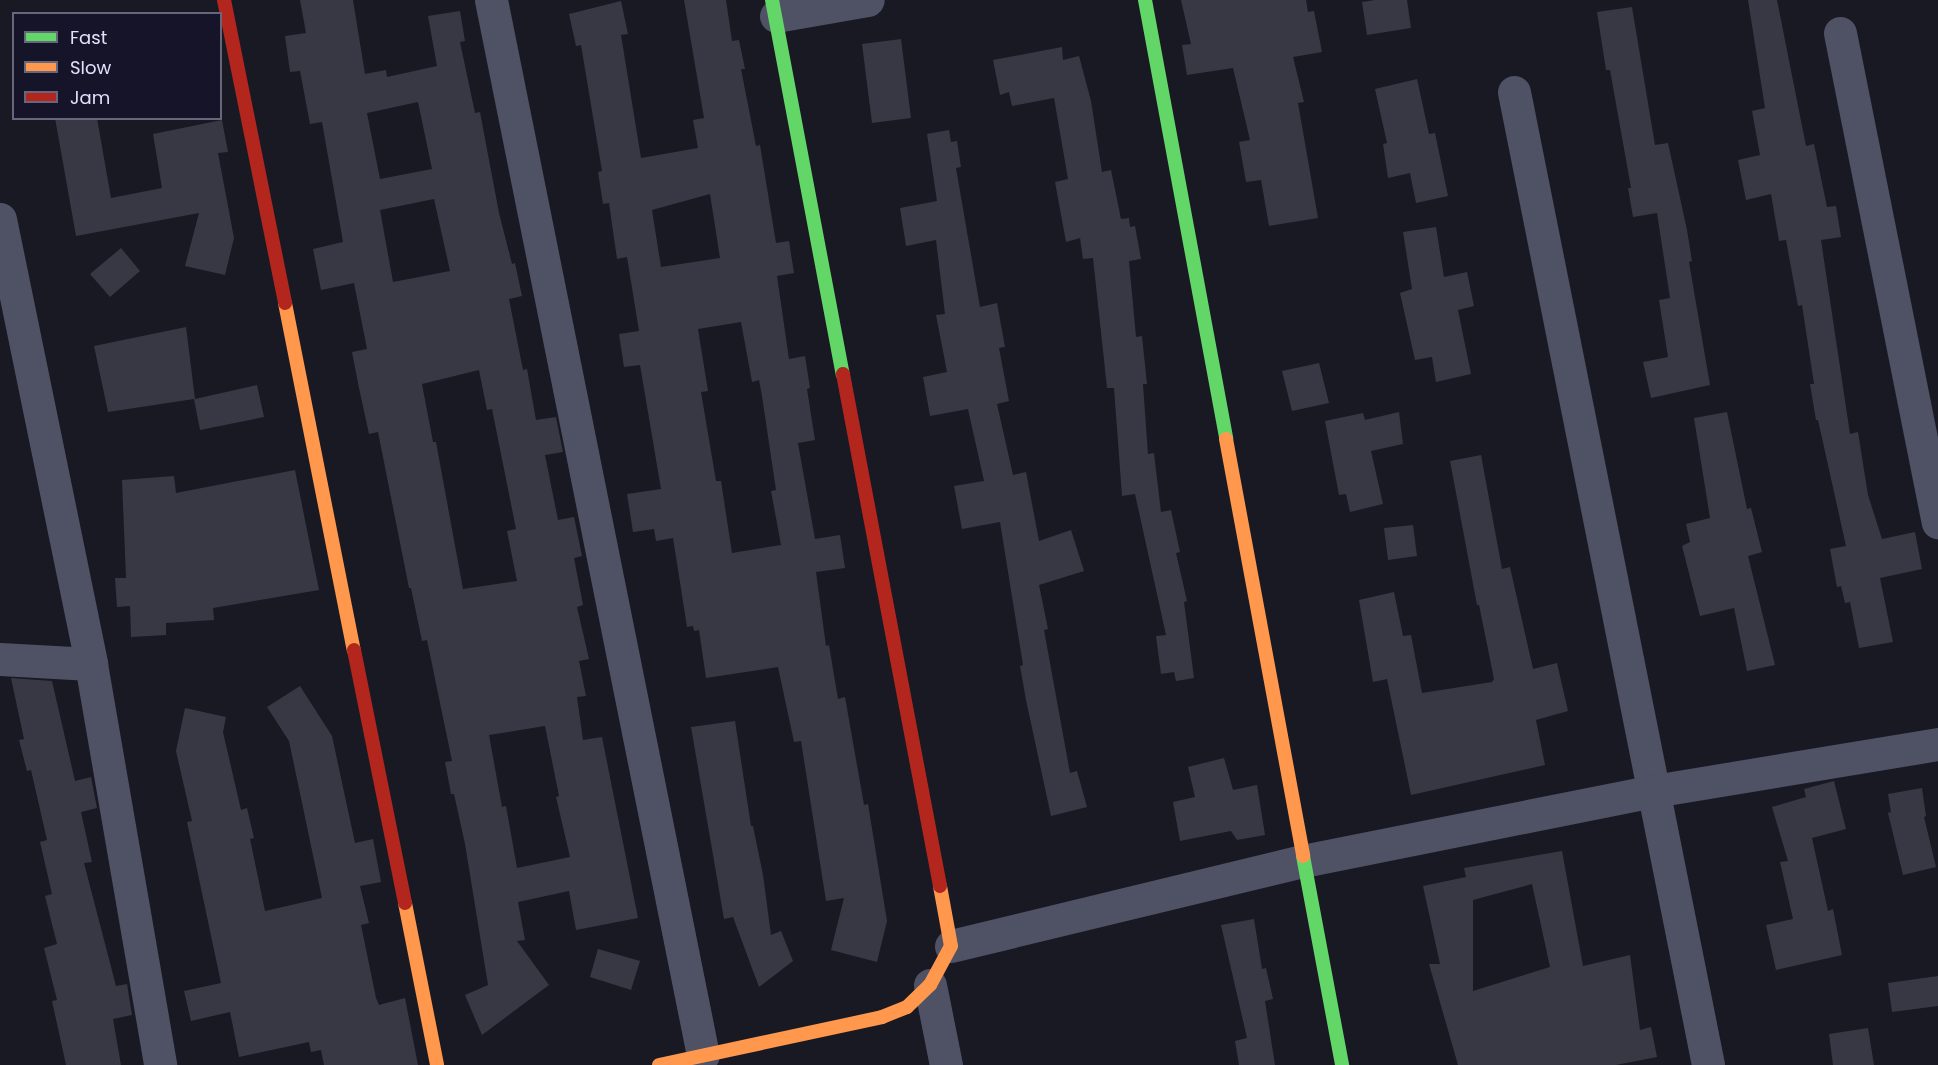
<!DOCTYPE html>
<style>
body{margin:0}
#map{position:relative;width:1938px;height:1065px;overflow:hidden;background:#191924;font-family:Poppins,sans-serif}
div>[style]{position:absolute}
.building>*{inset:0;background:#383845}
.street>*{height:33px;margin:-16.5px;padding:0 16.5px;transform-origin:16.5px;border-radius:16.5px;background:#4f5164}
.fast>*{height:14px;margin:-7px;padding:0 7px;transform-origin:7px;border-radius:7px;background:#63d668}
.slow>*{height:14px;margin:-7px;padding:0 7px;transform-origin:7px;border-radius:7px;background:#ff974d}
.jam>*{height:14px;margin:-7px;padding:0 7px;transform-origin:7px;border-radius:7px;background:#b3261e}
span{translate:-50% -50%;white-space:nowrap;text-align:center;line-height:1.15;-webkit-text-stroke:4.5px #151429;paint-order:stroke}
.legend{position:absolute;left:12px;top:12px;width:210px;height:108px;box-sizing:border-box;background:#151429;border:2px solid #66667d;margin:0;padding:8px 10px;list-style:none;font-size:18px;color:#e0e1fc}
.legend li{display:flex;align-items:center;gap:12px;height:30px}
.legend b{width:30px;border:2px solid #66667d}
</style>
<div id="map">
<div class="building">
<div style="clip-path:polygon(evenodd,300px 0,353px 0,365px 74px,386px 70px,387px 77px,437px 66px,428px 16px,460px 11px,465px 41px,460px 42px,475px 113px,480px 112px,499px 213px,512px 264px,515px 263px,522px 296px,509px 299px,523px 370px,527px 369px,536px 420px,556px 417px,563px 452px,545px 455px,558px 520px,574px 517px,582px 556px,574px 558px,583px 605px,577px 607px,589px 659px,579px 661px,586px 696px,577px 697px,583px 740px,602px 737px,638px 918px,576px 930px,569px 891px,518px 902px,525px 940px,517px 941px,549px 985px,482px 1035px,465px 995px,488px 985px,465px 844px,454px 794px,451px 794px,445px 762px,452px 761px,427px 640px,422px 641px,411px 588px,409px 588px,378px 432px,369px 434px,359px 388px,352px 352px,367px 349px,354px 283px,321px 290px,313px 249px,343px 242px,322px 122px,310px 124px,300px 71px,290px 72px,285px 36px,306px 33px,300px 0,418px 102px,432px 169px,380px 179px,367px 113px,418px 102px,300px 0,434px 199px,450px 271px,393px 282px,380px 210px,434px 199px,300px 0,479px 370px,487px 410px,492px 409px,516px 529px,507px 531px,517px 581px,463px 589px,436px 442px,433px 442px,422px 384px,479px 370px,300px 0,545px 726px,559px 796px,556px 797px,570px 857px,517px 868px,506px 806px,502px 807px,489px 735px,545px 726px)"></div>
<div style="clip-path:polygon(evenodd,684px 0,726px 0,732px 41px,739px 40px,745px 69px,741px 69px,756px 146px,760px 145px,776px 243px,789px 241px,794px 273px,777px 276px,789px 359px,805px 356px,810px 388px,807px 389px,815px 440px,798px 443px,815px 539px,840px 535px,845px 568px,816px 572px,826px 646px,829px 645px,838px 699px,845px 697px,864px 805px,868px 804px,887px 921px,877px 962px,831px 950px,844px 898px,826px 901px,801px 741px,794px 742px,778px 667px,706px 678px,699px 630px,694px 631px,693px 626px,687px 627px,673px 538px,656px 541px,654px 529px,633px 532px,627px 494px,661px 489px,640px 365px,624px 367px,619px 334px,639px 331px,627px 257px,617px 259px,609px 203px,603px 204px,598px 172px,602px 171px,581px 45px,576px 46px,569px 14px,621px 1px,628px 34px,621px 35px,641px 158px,698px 148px,693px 120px,704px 118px,684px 0,710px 194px,720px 258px,661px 267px,652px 210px,710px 194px,684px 0,741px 322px,752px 382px,759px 380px,762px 396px,776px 490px,771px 491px,781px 545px,732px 553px,721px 481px,716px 481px,701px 392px,708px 391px,698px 329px,741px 322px)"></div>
<div style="clip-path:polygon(1181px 0,1306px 0,1308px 12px,1314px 11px,1322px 52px,1293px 57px,1304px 102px,1298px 103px,1318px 218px,1269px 226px,1261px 180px,1246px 182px,1239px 142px,1250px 140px,1233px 68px,1187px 75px,1182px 45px,1191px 44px)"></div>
<div style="clip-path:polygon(1375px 0,1407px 0,1411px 28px,1367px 35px,1362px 2px)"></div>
<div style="clip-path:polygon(1748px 0,1777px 0,1806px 146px,1814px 144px,1827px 207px,1836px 206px,1841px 237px,1821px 240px,1850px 434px,1858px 432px,1868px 495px,1882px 539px,1915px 532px,1922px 569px,1880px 578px,1893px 642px,1859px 648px,1850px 602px,1845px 603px,1841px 586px,1837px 587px,1830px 549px,1846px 546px,1818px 420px,1816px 420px,1810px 384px,1814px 384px,1802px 305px,1798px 306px,1786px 240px,1779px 241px,1771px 194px,1746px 200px,1738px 160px,1760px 155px,1752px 111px,1765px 108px)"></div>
<div style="clip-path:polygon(1632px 7px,1655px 145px,1668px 143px,1687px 230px,1692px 261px,1689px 262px,1710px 385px,1651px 398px,1643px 362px,1668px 357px,1659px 300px,1670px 298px,1657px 213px,1633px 217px,1628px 188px,1631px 188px,1610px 70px,1606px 70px,1597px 12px)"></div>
<div style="clip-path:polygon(901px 39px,911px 118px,872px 123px,862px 44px)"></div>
<div style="clip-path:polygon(1062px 47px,1063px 60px,1079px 56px,1091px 101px,1102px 172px,1111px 170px,1121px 219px,1129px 218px,1130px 227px,1135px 226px,1141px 259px,1129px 261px,1136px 337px,1142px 336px,1147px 384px,1143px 384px,1148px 454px,1154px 453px,1161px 512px,1171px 510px,1180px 552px,1176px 553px,1187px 601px,1184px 602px,1194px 678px,1176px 681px,1174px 672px,1161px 674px,1156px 636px,1166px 635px,1135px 494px,1122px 496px,1114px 388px,1107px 388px,1093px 258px,1083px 259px,1080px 238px,1066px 242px,1055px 182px,1068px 179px,1054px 98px,1012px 106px,1009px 92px,1000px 95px,993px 60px)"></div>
<div style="clip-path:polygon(1417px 79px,1429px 134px,1435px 133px,1448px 196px,1416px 203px,1410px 173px,1388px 178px,1383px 144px,1387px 143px,1375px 89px)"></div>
<div style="clip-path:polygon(55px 118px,97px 118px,111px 198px,162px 188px,153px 134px,222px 120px,228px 152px,218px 153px,234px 238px,225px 275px,185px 266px,199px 213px,76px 236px)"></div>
<div style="clip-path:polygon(949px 130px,951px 142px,957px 141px,961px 167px,956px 168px,980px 307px,997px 303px,1005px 347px,999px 348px,1009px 401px,997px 404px,1013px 475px,1026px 472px,1039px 541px,1071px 530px,1084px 571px,1039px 585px,1048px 629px,1044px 630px,1070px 773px,1077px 771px,1087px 807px,1051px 816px,1026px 700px,1020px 666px,1023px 665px,1000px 522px,962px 529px,954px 486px,984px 481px,968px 409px,930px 416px,923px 377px,947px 372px,936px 315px,945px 314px,936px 240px,906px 246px,900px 208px,937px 201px,927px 134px)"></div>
<div style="clip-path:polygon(1436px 227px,1444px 277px,1467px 272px,1474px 306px,1458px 310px,1471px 374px,1436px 382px,1432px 357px,1415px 360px,1400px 293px,1412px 289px,1403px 232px)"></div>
<div style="clip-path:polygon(121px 248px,140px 271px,110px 297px,90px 274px)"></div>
<div style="clip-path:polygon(186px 327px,195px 399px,257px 385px,264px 417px,200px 430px,194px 399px,108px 412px,94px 346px)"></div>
<div style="clip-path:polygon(1319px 363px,1329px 403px,1292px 411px,1282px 371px)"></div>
<div style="clip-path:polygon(1399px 412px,1403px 444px,1371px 451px,1383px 504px,1350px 512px,1346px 494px,1339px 495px,1325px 421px,1363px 413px,1365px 420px)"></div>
<div style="clip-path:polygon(1727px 412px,1747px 509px,1751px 508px,1762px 552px,1748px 556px,1775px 665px,1747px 671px,1734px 608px,1700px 616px,1682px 546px,1690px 542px,1686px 524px,1710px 518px,1694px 418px)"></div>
<div style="clip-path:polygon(1481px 455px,1502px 569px,1510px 567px,1533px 669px,1557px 663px,1568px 711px,1536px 720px,1545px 765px,1411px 795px,1387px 679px,1373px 682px,1359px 600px,1394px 592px,1403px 636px,1411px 635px,1422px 693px,1492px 682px,1494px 679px,1479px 605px,1477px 605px,1450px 461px)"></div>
<div style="clip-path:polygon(295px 470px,319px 590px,213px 608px,214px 620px,166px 623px,166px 635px,131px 637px,130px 606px,117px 607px,115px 578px,126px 578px,122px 480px,174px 476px,176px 493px)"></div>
<div style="clip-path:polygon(1413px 525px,1417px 556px,1388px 560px,1384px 528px)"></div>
<div style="clip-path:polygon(11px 678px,52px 681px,75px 781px,91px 777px,97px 808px,81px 812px,92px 862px,84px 863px,116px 986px,127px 984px,132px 1015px,113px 1019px,121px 1065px,66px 1065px,52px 1001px,57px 1000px,44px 948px,57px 944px,45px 896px,52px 894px,40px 842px,47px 840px,31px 770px,27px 771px,19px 740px,24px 739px)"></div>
<div style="clip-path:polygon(300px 686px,332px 736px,355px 843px,373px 839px,381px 882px,360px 886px,369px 923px,361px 925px,376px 998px,379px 1005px,405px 998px,418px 1065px,324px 1065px,321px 1050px,311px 1052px,309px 1042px,239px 1057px,230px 1012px,191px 1021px,184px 991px,221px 983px,187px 822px,192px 821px,176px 751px,185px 708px,226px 717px,223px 732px,241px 810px,247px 808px,254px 838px,250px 839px,265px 911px,322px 898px,289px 741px,267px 707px)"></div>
<div style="clip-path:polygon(735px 721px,751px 826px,753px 826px,763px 875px,771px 935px,781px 931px,793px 961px,759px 987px,733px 917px,724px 919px,691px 727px)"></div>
<div style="clip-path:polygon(1224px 758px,1233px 790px,1257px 785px,1265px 835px,1237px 840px,1231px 831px,1180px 841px,1173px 802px,1195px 797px,1188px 767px)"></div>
<div style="clip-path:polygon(1834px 781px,1846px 829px,1812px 838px,1828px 911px,1833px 909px,1842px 955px,1776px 970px,1766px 925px,1793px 919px,1780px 862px,1788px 861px,1772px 807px,1806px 797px,1804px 789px)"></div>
<div style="clip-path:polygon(1922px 788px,1926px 816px,1924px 817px,1936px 867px,1903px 875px,1888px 813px,1891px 812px,1888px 794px)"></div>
<div style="clip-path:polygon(evenodd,1562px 851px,1583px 966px,1630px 955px,1640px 1030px,1651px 1027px,1657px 1057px,1616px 1065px,1458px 1065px,1429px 964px,1440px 964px,1423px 886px,1466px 877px,1464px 868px,1562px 851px,1532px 884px,1550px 967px,1473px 991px,1473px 900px,1532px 884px)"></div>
<div style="clip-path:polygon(1254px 919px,1262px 969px,1266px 968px,1273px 999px,1265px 1001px,1275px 1065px,1239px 1065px,1235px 1041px,1247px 1038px,1221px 925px)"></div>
<div style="clip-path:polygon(598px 949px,640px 961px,631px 990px,590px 977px)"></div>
<div style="clip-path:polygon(1938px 976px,1938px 1006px,1892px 1012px,1888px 983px)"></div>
<div style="clip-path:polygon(1868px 1028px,1874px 1065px,1833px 1065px,1829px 1034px)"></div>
</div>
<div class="street">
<div style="left:491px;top:0;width:1076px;rotate:78.64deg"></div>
<div style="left:776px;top:16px;width:93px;rotate:-9.9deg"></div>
<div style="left:1840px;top:33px;width:499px;rotate:78.7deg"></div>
<div style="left:1514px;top:92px;width:992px;rotate:78.72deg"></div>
<div style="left:0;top:219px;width:454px;rotate:78.4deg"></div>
<div style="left:91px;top:664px;width:407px;rotate:80.2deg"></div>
<div style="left:0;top:659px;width:91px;rotate:3.1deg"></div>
<div style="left:951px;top:946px;width:362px;rotate:-13.6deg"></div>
<div style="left:1303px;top:861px;width:358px;rotate:-11.3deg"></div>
<div style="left:1654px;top:791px;width:288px;rotate:-9.4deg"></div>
<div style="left:930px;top:985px;width:82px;rotate:78.7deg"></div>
</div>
<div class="fast">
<div style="left:772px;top:0;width:381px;rotate:79.3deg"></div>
<div style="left:1145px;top:0;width:446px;rotate:79.5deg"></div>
<div style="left:1303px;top:856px;width:213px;rotate:79.4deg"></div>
</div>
<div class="slow">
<div style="left:285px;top:303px;width:354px;rotate:78.8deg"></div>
<div style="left:1226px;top:439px;width:424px;rotate:79.5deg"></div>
<div style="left:405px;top:903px;width:165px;rotate:78.8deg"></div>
<div style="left:659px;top:1065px;width:228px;rotate:-12.1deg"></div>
<div style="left:882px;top:1017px;width:27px;rotate:-22deg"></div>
<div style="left:907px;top:1007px;width:32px;rotate:-44deg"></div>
<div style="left:930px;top:985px;width:44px;rotate:-61.7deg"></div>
<div style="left:951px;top:946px;width:61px;rotate:-100.4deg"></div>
</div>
<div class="jam">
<div style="left:224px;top:0;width:309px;rotate:78.6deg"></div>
<div style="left:843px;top:374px;width:521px;rotate:79.27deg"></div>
<div style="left:354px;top:650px;width:258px;rotate:78.6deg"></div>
</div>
<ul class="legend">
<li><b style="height:8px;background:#63d668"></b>Fast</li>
<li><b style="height:8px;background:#ff974d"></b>Slow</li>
<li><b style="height:8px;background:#b3261e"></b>Jam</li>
</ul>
</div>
